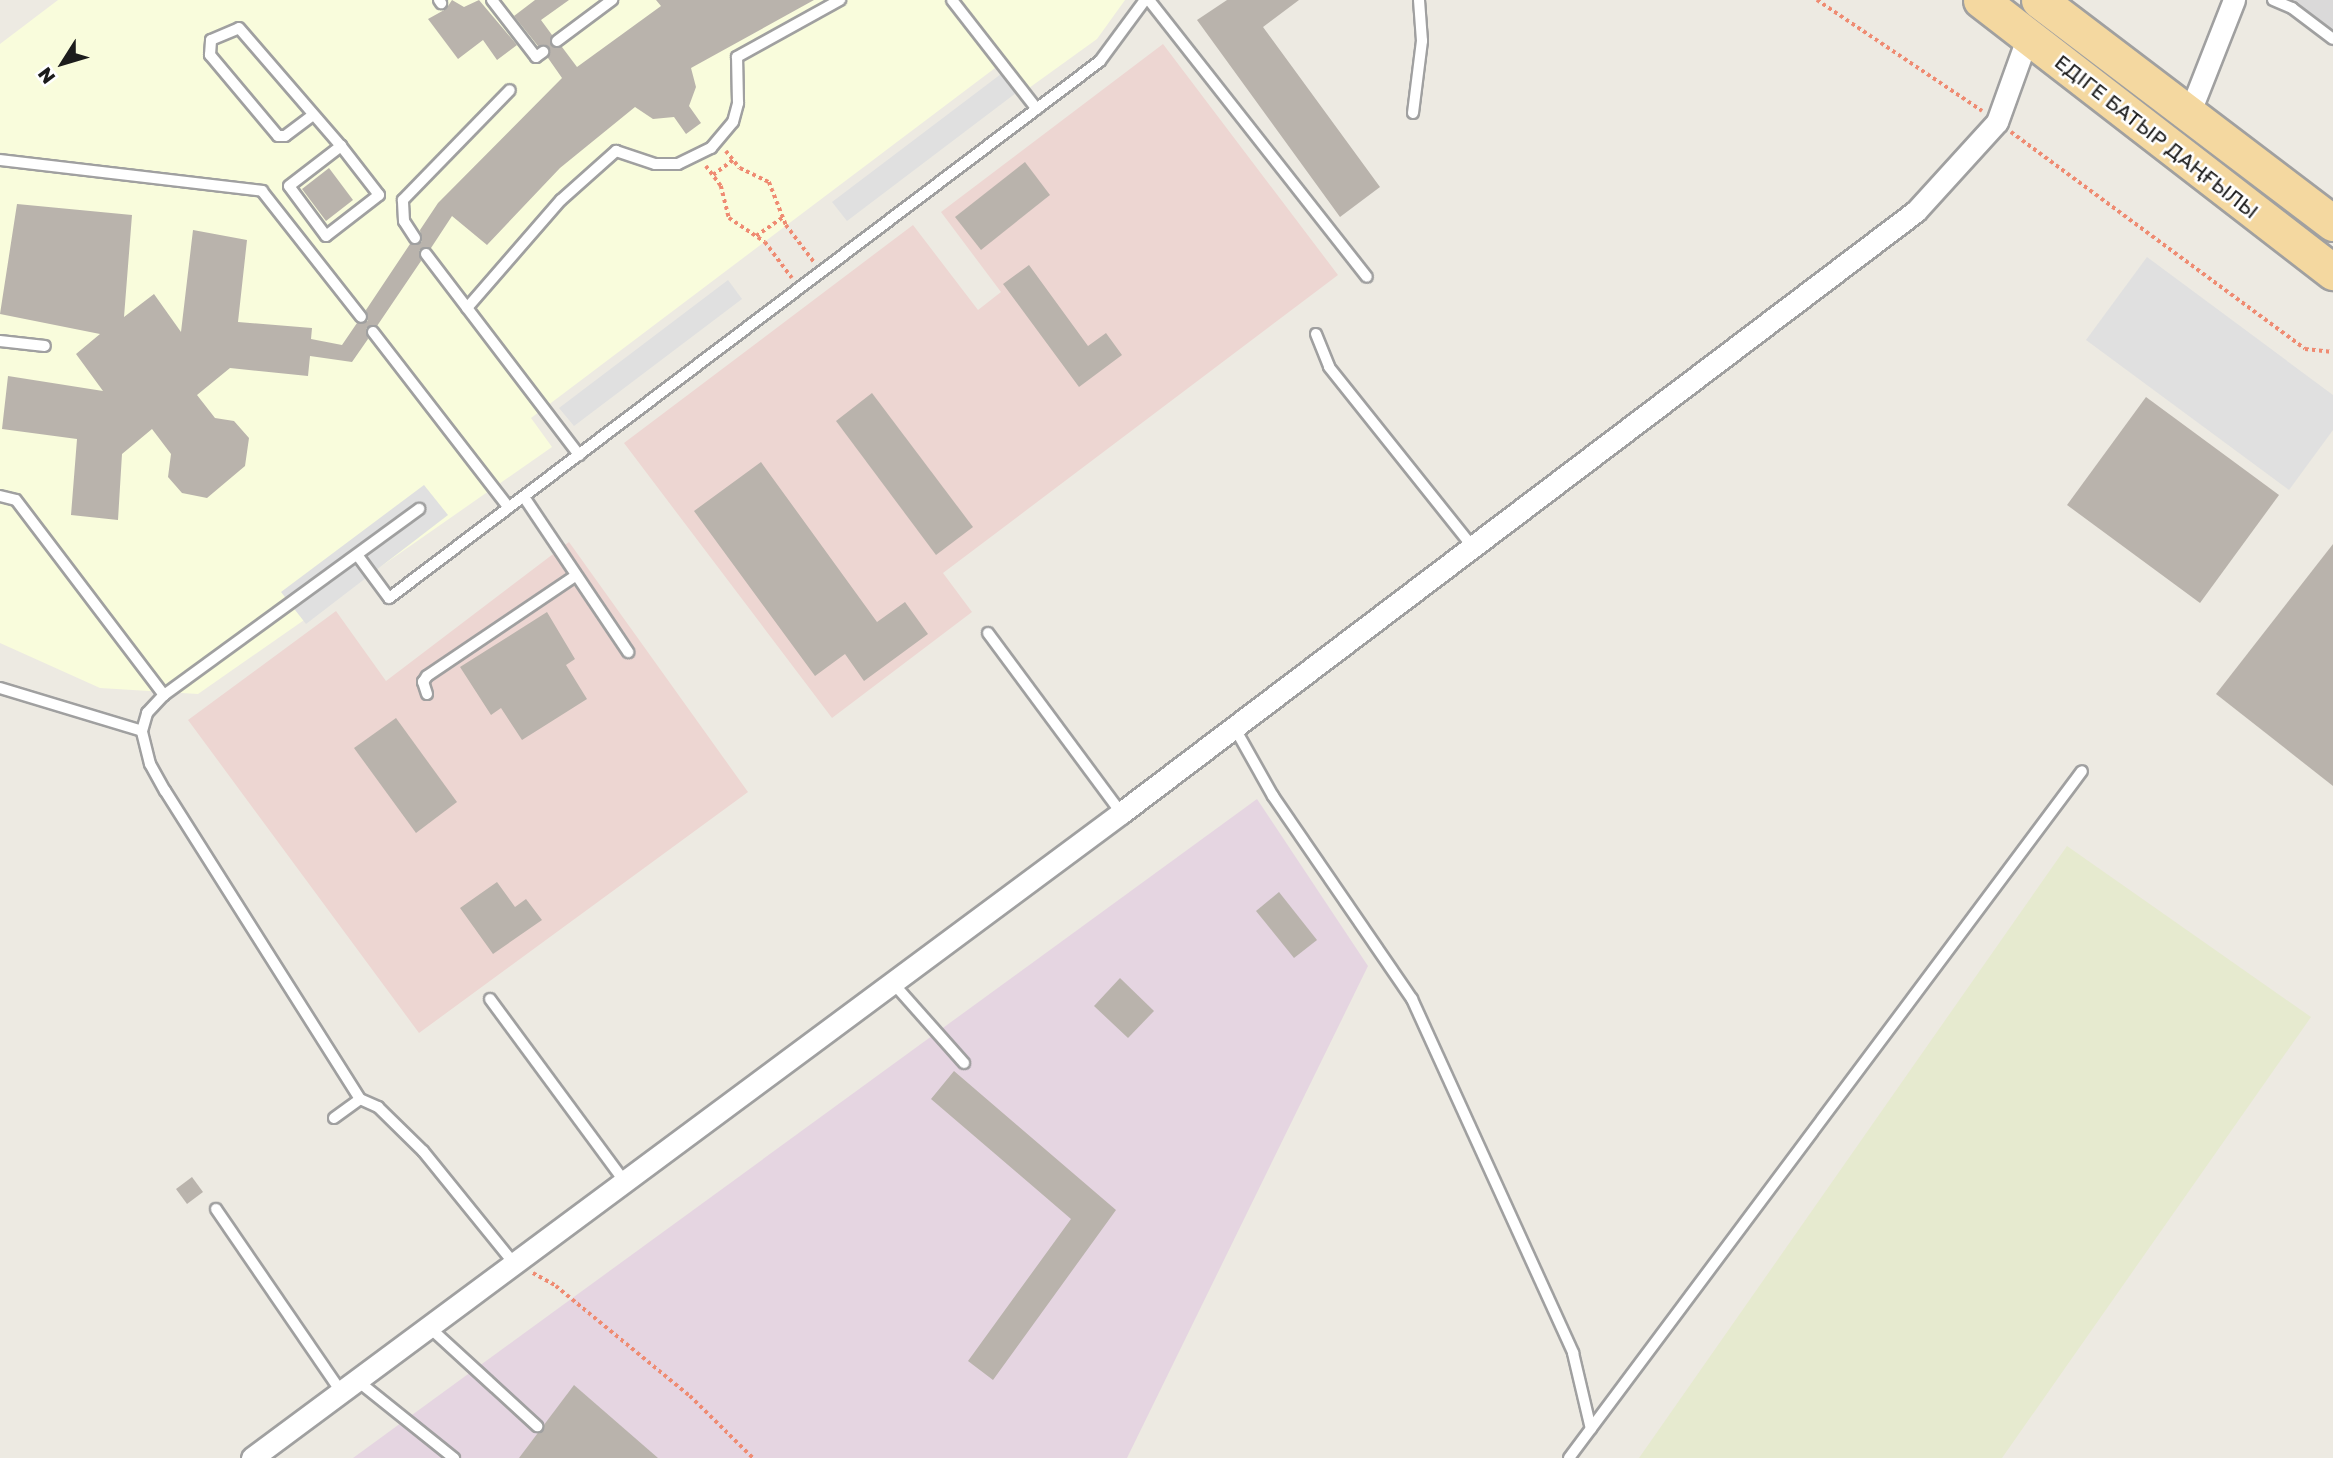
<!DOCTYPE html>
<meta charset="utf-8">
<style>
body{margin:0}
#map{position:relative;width:2333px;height:1458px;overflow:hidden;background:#edeae2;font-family:"Golos Text",sans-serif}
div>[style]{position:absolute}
.residential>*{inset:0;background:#dad9d9}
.commercial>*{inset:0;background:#edd6d2}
.industrial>*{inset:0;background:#e5d5e1}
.education>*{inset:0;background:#f9fcdc}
.farmland>*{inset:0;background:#e6eacf}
.parking>*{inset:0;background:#e0e0e0}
.building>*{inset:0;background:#b9b3ac}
.path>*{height:3.5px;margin-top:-1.75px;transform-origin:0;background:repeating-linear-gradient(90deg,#ef8b72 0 3.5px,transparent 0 7px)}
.roads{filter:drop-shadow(2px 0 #a0a0a0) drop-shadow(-2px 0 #a0a0a0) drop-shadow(0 2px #a0a0a0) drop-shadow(0 -2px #a0a0a0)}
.lane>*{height:10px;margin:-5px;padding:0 5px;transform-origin:5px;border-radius:5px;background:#fff}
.street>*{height:21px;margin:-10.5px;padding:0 10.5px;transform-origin:10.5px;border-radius:10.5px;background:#fff}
.primary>*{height:35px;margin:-17.5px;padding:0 17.5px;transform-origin:17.5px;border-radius:17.5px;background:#f4d8a0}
span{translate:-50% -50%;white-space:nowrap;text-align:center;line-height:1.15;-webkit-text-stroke:5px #fff;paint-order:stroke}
.street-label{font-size:21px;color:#1c1c1c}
.north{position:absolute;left:28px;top:28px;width:70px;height:70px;-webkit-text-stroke:5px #fff;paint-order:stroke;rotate:233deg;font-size:19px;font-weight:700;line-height:28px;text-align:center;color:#1c1c1c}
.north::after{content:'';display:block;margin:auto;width:24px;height:32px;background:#1c1c1c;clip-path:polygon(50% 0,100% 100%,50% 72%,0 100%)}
</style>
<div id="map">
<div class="residential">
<div style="clip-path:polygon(2277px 0,2333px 0,2333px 47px,2276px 4px)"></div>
</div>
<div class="commercial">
<div style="clip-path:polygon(1163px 44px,1338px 275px,943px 573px,972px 612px,832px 718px,624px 443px,913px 225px,978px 310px,1001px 292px,941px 212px)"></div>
<div style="clip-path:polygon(569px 542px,748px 792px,419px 1033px,188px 720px,336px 611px,386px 681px)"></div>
</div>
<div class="industrial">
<div style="clip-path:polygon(1257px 799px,1368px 966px,1127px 1458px,353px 1458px)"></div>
</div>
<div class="education">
<div style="clip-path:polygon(58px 0,1125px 0,1097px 39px,1029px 88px,1007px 59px,531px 418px,552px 447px,198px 694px,100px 688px,0 643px,0 44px)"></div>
</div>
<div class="farmland">
<div style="clip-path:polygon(2067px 846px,2311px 1017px,2002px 1458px,1639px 1458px)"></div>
</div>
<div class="parking">
<div style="clip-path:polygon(1001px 74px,1016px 93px,847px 221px,832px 202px)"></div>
<div style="clip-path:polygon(2147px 257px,2333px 395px,2333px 430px,2289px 490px,2086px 340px)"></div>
<div style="clip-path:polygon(728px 280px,742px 299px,574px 426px,559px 408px)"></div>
<div style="clip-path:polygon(424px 485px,448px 515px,306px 624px,281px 592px)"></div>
</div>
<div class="building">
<div style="clip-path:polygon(452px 0,464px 7px,479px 0,517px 45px,497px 60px,483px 40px,458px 59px,428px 19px,446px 9px)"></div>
<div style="clip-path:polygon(535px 0,569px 0,541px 20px,552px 35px,551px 46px,562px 47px,577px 67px,661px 6px,656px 0,814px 0,691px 68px,696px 87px,689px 106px,701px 123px,686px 134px,674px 117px,653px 119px,635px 107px,560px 168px,487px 245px,452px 216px,431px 248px,419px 250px,421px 261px,377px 326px,366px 328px,368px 339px,352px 362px,310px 356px,308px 376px,230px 368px,197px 395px,215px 418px,234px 421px,249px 438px,245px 466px,207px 498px,182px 493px,168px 477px,171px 454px,152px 429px,122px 454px,118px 520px,71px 515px,77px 439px,2px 429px,8px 376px,103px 391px,76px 354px,100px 334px,0 314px,17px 204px,132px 215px,124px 317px,154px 294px,181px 332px,193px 230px,247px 240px,238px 322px,312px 328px,311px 339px,342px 345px,357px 323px,368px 321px,366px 310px,410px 244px,422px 242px,420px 230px,438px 203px,562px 78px,548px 58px,549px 47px,538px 46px,514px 16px)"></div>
<div style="clip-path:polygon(1227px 0,1299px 0,1263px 27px,1380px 187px,1340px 217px,1197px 20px)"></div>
<div style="clip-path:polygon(1025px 162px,1050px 195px,981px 250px,955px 217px)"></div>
<div style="clip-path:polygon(329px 168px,353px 200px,326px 221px,302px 189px)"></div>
<div style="clip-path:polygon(1029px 265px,1088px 346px,1106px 333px,1122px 355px,1079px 387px,1003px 284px)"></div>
<div style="clip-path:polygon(872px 393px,973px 527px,936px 555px,836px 421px)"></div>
<div style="clip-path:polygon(2146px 397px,2279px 495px,2200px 603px,2067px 505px)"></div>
<div style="clip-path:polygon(761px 462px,877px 622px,905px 602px,928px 634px,864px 681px,845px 654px,815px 676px,694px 511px)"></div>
<div style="clip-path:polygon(2333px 544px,2333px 786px,2216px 694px)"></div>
<div style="clip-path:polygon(547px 612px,575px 659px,566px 665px,587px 699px,522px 740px,501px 708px,491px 715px,460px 667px)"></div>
<div style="clip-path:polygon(396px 718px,457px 802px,416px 833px,354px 748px)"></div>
<div style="clip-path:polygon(497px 882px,515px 907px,526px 899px,542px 920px,493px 954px,460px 908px)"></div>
<div style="clip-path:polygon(1279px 892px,1317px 940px,1294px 958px,1256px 911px)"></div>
<div style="clip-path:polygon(1120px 978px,1154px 1011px,1128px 1038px,1094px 1006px)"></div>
<div style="clip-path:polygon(954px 1071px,1116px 1210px,993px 1380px,968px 1361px,1071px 1219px,931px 1099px)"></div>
<div style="clip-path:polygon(192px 1177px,203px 1192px,187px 1204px,176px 1189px)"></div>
<div style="clip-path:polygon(574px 1385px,658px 1458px,519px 1458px)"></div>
</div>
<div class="path">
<div style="left:1817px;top:0;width:199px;rotate:33.9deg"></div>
<div style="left:2011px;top:132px;width:365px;rotate:36.4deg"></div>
<div style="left:2305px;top:349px;width:28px;rotate:6deg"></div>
<div style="left:726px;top:151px;width:22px;rotate:51deg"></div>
<div style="left:740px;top:168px;width:32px;rotate:26deg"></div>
<div style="left:769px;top:182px;width:46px;rotate:68.4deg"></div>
<div style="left:786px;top:225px;width:46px;rotate:52.9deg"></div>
<div style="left:706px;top:166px;width:25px;rotate:53deg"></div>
<div style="left:721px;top:186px;width:33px;rotate:76deg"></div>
<div style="left:729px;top:218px;width:43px;rotate:33.7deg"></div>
<div style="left:765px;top:242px;width:45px;rotate:53.1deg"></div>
<div style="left:713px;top:175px;width:25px;rotate:-37deg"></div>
<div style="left:756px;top:236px;width:33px;rotate:-35deg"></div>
<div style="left:533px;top:1273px;width:26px;rotate:29deg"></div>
<div style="left:556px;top:1286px;width:173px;rotate:39.4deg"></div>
<div style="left:690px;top:1396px;width:88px;rotate:44.5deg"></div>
</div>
<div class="roads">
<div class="lane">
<div style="left:439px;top:0;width:4px;rotate:56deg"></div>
<div style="left:492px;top:0;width:72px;rotate:52.3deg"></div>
<div style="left:536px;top:57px;width:9px;rotate:-36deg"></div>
<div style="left:952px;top:0;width:138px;rotate:52.1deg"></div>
<div style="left:1149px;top:0;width:352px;rotate:51.8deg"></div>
<div style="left:2273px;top:0;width:21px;rotate:23deg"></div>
<div style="left:2292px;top:8px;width:51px;rotate:37.1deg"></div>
<div style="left:557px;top:41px;width:69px;rotate:-36.7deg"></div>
<div style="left:1413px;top:113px;width:73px;rotate:-82.9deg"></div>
<div style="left:1422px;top:41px;width:41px;rotate:-94.2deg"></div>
<div style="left:313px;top:115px;width:35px;rotate:143deg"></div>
<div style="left:285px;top:136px;width:7px;rotate:180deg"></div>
<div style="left:278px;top:136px;width:106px;rotate:-130deg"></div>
<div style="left:210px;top:55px;width:15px;rotate:-86deg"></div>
<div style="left:211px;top:40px;width:30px;rotate:-23deg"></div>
<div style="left:239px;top:28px;width:156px;rotate:49.2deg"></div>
<div style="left:341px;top:146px;width:62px;rotate:52.2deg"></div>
<div style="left:379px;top:195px;width:67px;rotate:142.3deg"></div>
<div style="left:326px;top:236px;width:62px;rotate:-126.5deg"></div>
<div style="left:289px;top:186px;width:66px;rotate:-37.6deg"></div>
<div style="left:0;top:160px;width:264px;rotate:6.7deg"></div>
<div style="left:262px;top:191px;width:160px;rotate:51.8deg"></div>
<div style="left:415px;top:238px;width:20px;rotate:-123deg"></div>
<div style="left:404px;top:221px;width:21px;rotate:-93deg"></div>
<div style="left:403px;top:200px;width:153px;rotate:-45.8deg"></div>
<div style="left:426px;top:254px;width:253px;rotate:52.7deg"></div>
<div style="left:467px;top:308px;width:143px;rotate:-49deg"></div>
<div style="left:561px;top:200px;width:74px;rotate:-41.7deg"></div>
<div style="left:616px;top:151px;width:41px;rotate:18.4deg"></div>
<div style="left:655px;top:164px;width:23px"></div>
<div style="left:678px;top:164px;width:37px;rotate:-26deg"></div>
<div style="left:711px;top:148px;width:34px;rotate:-50deg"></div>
<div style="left:733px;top:122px;width:20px;rotate:-75deg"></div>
<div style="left:738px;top:103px;width:46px;rotate:-91.2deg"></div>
<div style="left:737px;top:57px;width:118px;rotate:-29deg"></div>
<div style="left:373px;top:332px;width:222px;rotate:52.3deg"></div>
<div style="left:1316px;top:334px;width:35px;rotate:68deg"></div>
<div style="left:1329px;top:367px;width:228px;rotate:51.4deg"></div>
<div style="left:0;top:341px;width:45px;rotate:6.3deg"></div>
<div style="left:0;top:496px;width:16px;rotate:14deg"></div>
<div style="left:16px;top:500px;width:245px;rotate:52.8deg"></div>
<div style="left:524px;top:497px;width:187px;rotate:56.1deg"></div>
<div style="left:358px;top:556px;width:52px;rotate:53.6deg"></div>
<div style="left:389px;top:598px;width:891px;rotate:-37.06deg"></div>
<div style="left:1100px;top:61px;width:76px;rotate:-53.6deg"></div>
<div style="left:988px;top:633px;width:224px;rotate:53.5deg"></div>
<div style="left:0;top:688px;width:148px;rotate:16.8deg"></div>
<div style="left:427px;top:694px;width:13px;rotate:-108deg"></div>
<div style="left:423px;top:682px;width:7px;rotate:-56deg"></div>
<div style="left:427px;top:676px;width:177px;rotate:-34deg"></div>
<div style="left:1233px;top:725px;width:81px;rotate:60.6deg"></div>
<div style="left:1273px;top:796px;width:246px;rotate:55.6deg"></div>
<div style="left:1412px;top:999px;width:389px;rotate:65.5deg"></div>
<div style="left:1573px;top:1353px;width:78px;rotate:76.7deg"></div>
<div style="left:893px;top:983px;width:107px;rotate:48.4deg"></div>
<div style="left:490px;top:999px;width:226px;rotate:53.6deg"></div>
<div style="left:360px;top:1099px;width:365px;rotate:-122.3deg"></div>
<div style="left:165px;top:791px;width:31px;rotate:-119deg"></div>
<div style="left:150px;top:764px;width:34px;rotate:-104deg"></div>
<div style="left:142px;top:731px;width:19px;rotate:-74deg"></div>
<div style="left:147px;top:713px;width:25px;rotate:-47deg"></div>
<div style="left:164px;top:695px;width:316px;rotate:-36.1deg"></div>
<div style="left:334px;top:1118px;width:32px;rotate:-36deg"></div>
<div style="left:360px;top:1099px;width:20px;rotate:24deg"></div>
<div style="left:378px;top:1107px;width:63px;rotate:44.4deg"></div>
<div style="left:423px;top:1151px;width:143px;rotate:51deg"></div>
<div style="left:216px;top:1209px;width:223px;rotate:55.6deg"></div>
<div style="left:429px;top:1327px;width:147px;rotate:42.5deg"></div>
<div style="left:359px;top:1382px;width:122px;rotate:38.7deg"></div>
<div style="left:1569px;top:1458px;width:857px;rotate:-53.25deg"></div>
</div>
<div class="street">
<div style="left:2189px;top:114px;width:123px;rotate:-68.5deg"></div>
<div style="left:252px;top:1458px;width:1082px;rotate:-36.58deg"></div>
<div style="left:1121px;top:813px;width:997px;rotate:-37.13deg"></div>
<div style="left:1916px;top:211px;width:120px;rotate:-47.7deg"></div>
<div style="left:1997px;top:122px;width:91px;rotate:-70.2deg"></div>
</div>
<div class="primary">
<div style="left:1981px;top:0;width:445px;rotate:37.7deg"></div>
<div style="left:2039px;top:0;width:369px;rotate:37.2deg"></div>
</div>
</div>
<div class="street-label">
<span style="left:2157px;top:136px;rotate:38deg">ЕДІГЕ БАТЫР ДАҢҒЫЛЫ</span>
</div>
<div class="north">N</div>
</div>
